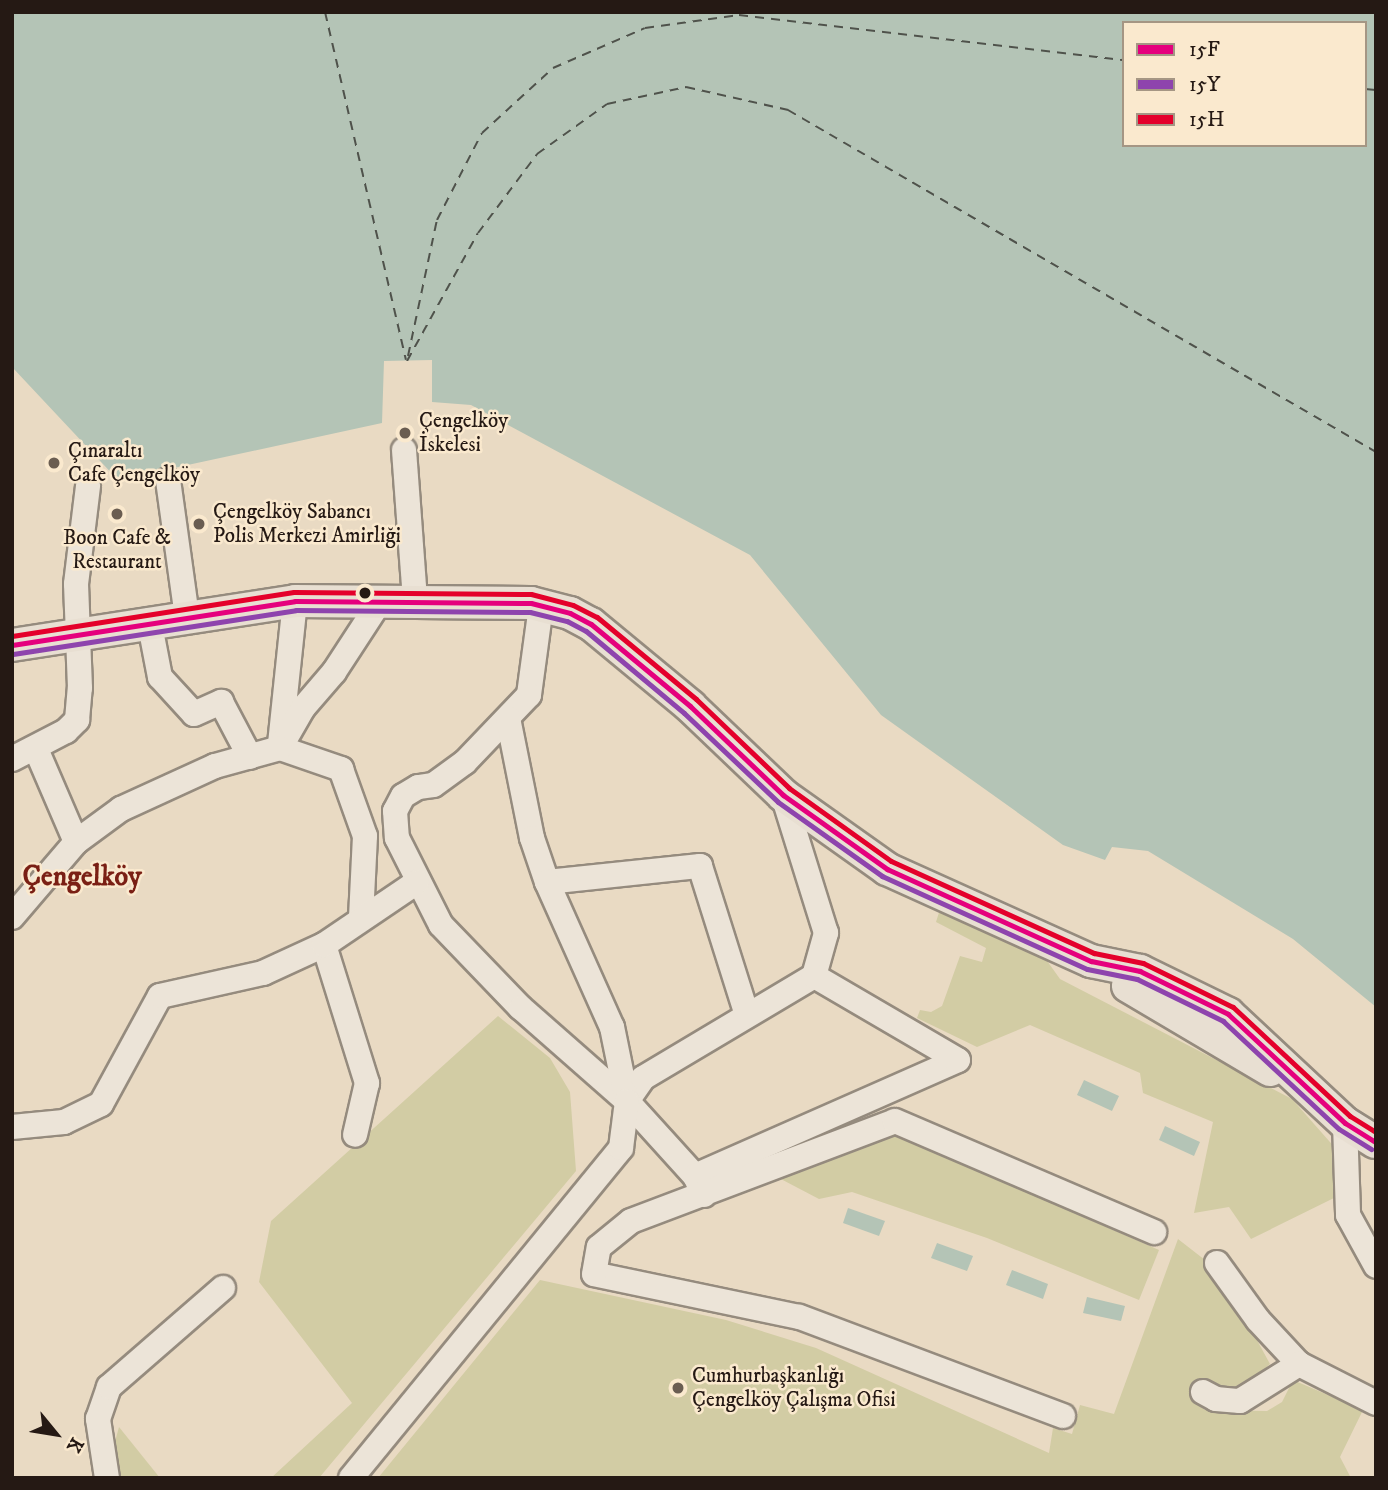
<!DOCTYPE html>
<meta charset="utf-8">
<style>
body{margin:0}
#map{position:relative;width:1388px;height:1490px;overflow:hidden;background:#e9dac3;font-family:"IM FELL DW Pica",serif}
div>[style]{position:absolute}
.green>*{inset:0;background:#d2cca4}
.water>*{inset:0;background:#b4c4b6}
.ferry>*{height:2px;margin-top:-1px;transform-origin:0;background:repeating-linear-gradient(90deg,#4f524b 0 9px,transparent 0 16px)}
.roads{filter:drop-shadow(2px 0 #958b7e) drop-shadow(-2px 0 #958b7e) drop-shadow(0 2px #958b7e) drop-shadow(0 -2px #958b7e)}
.minor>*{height:24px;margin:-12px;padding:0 12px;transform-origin:12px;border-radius:12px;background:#ece4d8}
.major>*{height:32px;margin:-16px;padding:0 16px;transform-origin:16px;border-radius:16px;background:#e8dfd2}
.bus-1>*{height:5px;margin:-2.5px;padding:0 2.5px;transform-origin:2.5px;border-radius:2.5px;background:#e5007d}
.bus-2>*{height:5px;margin:-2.5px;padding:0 2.5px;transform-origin:2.5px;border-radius:2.5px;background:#8e44ad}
.bus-3>*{height:5px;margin:-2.5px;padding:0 2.5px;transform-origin:2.5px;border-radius:2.5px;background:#e4002b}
.dots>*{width:19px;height:19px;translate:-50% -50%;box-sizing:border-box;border:4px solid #fae9ce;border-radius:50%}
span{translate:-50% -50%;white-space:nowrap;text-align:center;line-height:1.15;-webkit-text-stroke:5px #fae9ce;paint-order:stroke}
.poi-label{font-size:21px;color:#251914}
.left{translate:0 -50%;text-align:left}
.district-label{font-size:28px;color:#7a1f14;font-weight:700}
.frame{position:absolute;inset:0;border:14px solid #251914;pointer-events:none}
.legend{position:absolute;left:1122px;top:21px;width:245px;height:126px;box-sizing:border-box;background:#fae9ce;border:2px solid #a59684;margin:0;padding:9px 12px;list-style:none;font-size:21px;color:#251914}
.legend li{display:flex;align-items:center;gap:14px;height:35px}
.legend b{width:35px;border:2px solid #a59684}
.north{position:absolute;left:21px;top:1399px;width:70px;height:70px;-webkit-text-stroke:5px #fae9ce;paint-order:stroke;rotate:120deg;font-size:19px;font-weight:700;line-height:28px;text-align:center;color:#251914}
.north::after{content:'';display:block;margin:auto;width:24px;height:32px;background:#251914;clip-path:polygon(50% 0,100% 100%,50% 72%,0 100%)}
</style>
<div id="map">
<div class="green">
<div style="clip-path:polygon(942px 903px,1035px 944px,1060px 979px,1292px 1099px,1337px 1150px,1334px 1198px,1251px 1239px,1229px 1207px,1194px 1213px,1213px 1122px,1143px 1093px,1140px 1073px,1030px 1025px,977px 1047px,917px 1018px,920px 1010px,931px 1012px,942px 1006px,960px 956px,982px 962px,986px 948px,936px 922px)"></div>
<div style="clip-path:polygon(498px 1016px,550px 1058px,570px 1092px,576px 1171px,319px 1478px,271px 1478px,352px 1403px,259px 1282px,271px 1221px)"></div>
<div style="clip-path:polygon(891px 1133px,1159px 1250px,1139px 1300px,987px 1238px,852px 1192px,819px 1199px,777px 1177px)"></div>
<div style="clip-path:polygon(1178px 1239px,1205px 1260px,1229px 1289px,1270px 1364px,1234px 1395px,1192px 1389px,1194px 1402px,1205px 1410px,1267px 1411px,1282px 1402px,1293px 1380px,1363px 1410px,1340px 1457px,1351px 1478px,378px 1478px,540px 1280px,726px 1320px,816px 1348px,1049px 1453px,1053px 1428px,1072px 1434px,1080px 1405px,1114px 1414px)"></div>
<div style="clip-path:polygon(119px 1427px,160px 1478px,105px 1478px)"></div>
</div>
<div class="water">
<div style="clip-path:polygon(evenodd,12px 12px,1376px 12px,1376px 1007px,1293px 939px,1148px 851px,1112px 847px,1105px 860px,1063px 845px,881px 715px,750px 555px,471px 405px,432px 402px,432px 360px,384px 361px,382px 423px,118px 480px,12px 367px,12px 12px,1124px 23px,1365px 23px,1365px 145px,1124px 145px,1124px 23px)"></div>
<div style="clip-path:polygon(1084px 1080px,1119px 1096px,1112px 1111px,1077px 1095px)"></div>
<div style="clip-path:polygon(1165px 1126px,1200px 1142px,1194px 1156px,1159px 1140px)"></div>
<div style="clip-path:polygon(848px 1208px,885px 1221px,879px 1236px,843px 1223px)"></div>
<div style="clip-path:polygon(937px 1243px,973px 1256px,967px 1271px,931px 1258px)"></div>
<div style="clip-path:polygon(1012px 1270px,1048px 1284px,1043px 1299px,1006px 1285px)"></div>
<div style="clip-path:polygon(1087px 1297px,1125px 1306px,1121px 1321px,1083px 1313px)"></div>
</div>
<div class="ferry">
<div style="left:325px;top:12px;width:357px;rotate:76.9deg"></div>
<div style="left:1365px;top:89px;width:11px;rotate:5deg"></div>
<div style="left:408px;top:356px;width:139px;rotate:-78deg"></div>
<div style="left:437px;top:220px;width:98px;rotate:-62.7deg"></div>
<div style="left:482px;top:133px;width:96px;rotate:-42.5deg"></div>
<div style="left:553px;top:68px;width:100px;rotate:-23.5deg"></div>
<div style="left:645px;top:28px;width:95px;rotate:-7.9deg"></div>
<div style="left:739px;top:15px;width:388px;rotate:6.7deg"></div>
<div style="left:407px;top:361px;width:146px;rotate:-61deg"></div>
<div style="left:478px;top:233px;width:99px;rotate:-53.2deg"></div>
<div style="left:537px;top:154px;width:86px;rotate:-35.5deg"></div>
<div style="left:607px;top:104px;width:81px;rotate:-12.1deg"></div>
<div style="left:686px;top:87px;width:105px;rotate:12.7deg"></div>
<div style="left:788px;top:110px;width:680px;rotate:30.18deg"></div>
</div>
<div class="roads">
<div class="minor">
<div style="left:404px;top:450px;width:151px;rotate:85.8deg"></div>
<div style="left:168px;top:480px;width:138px;rotate:82.1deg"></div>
<div style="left:541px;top:606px;width:90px;rotate:97.7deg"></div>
<div style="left:529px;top:695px;width:93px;rotate:133.7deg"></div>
<div style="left:465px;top:762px;width:39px;rotate:144deg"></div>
<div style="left:433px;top:785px;width:15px;rotate:172deg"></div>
<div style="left:418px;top:787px;width:17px;rotate:149deg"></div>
<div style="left:403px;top:796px;width:17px;rotate:118deg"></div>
<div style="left:395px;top:811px;width:27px;rotate:86deg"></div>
<div style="left:397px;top:838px;width:97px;rotate:63.2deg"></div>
<div style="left:441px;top:925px;width:115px;rotate:46.1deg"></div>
<div style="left:521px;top:1008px;width:141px;rotate:41.3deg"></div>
<div style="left:627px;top:1101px;width:101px;rotate:47.8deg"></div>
<div style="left:695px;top:1176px;width:21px;rotate:65deg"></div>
<div style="left:149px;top:620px;width:58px;rotate:79.1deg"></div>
<div style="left:160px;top:677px;width:50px;rotate:47.4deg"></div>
<div style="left:194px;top:714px;width:30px;rotate:-24deg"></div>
<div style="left:221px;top:702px;width:62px;rotate:62.2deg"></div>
<div style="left:508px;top:718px;width:122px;rotate:78.7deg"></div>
<div style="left:532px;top:838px;width:46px;rotate:71.2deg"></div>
<div style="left:547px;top:882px;width:154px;rotate:-6deg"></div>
<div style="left:700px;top:866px;width:156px;rotate:72.5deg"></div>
<div style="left:280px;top:744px;width:144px;rotate:-84deg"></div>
<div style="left:280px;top:748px;width:65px;rotate:19deg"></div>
<div style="left:341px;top:769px;width:71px;rotate:70.3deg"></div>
<div style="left:365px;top:836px;width:81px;rotate:92.8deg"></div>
<div style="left:280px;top:748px;width:46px;rotate:-60.1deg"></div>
<div style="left:303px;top:708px;width:48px;rotate:-49.3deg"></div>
<div style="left:334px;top:672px;width:86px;rotate:-56.9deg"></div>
<div style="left:36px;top:749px;width:101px;rotate:66.7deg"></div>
<div style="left:12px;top:759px;width:61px;rotate:-27.4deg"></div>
<div style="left:66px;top:731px;width:16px;rotate:-45deg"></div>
<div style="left:77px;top:720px;width:32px;rotate:-85deg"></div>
<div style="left:80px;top:688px;width:104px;rotate:-92.2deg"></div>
<div style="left:76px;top:584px;width:99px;rotate:-83deg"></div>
<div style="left:547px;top:882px;width:159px;rotate:65.9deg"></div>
<div style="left:612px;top:1027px;width:76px;rotate:78.5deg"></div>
<div style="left:627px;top:1101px;width:28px;rotate:-55deg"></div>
<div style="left:643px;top:1078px;width:199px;rotate:-30.8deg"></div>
<div style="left:814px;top:976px;width:45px;rotate:-74.4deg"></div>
<div style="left:826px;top:933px;width:145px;rotate:-107.3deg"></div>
<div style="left:12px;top:917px;width:99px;rotate:-49.5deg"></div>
<div style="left:76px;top:842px;width:56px;rotate:-36.3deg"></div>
<div style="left:121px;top:809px;width:103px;rotate:-24.6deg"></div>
<div style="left:215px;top:766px;width:67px;rotate:-15.5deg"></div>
<div style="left:324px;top:945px;width:145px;rotate:72.7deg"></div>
<div style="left:367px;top:1083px;width:53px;rotate:103deg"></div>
<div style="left:1345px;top:1123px;width:92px;rotate:88.1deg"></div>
<div style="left:1348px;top:1215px;width:58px;rotate:61.2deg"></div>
<div style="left:12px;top:1127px;width:52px;rotate:-5.5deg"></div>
<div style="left:64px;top:1122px;width:41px;rotate:-25.9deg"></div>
<div style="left:101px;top:1104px;width:123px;rotate:-61.4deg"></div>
<div style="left:160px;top:996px;width:106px;rotate:-12.6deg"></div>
<div style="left:263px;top:973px;width:67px;rotate:-24.7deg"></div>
<div style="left:324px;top:945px;width:112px;rotate:-34.1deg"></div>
<div style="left:695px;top:1176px;width:287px;rotate:-23.8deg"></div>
<div style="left:958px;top:1060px;width:167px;rotate:-149.7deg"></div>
<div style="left:1217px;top:1263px;width:70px;rotate:54.3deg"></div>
<div style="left:1258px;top:1320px;width:60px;rotate:47deg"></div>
<div style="left:1299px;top:1364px;width:86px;rotate:26.9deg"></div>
<div style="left:1203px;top:1392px;width:15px;rotate:28deg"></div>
<div style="left:1216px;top:1399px;width:24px;rotate:5deg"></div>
<div style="left:1240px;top:1401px;width:70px;rotate:-32.1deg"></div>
<div style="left:1063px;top:1416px;width:282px;rotate:-159.4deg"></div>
<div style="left:799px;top:1317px;width:209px;rotate:-168.2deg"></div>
<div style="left:594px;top:1274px;width:27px;rotate:-80deg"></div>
<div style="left:599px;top:1247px;width:41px;rotate:-39.1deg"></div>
<div style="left:631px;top:1221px;width:282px;rotate:-20.7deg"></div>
<div style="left:895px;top:1121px;width:282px;rotate:23.2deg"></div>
<div style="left:107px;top:1478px;width:60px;rotate:-98.7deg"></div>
<div style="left:98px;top:1419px;width:34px;rotate:-71deg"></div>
<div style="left:109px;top:1387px;width:151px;rotate:-41deg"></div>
<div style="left:351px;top:1478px;width:426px;rotate:-50.7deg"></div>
<div style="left:621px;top:1148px;width:47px;rotate:-82.7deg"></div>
</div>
<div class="major">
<div style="left:12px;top:645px;width:286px;rotate:-8.8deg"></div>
<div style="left:295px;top:601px;width:236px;rotate:0.5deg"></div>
<div style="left:531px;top:603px;width:40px;rotate:14.4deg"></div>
<div style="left:570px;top:613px;width:24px;rotate:28deg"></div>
<div style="left:591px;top:624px;width:129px;rotate:39.6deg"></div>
<div style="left:690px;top:706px;width:129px;rotate:43.7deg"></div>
<div style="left:783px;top:795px;width:128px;rotate:35.4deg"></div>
<div style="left:887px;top:869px;width:224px;rotate:24.3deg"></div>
<div style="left:1091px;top:961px;width:50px;rotate:11.5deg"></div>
<div style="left:1140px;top:971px;width:98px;rotate:26deg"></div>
<div style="left:1228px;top:1014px;width:160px;rotate:43deg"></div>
<div style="left:1345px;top:1123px;width:36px;rotate:32deg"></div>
<div style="left:1128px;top:986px;width:165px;rotate:30.6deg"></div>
</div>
</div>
<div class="bus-1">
<div style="left:12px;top:645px;width:286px;rotate:-8.8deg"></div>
<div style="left:295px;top:601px;width:236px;rotate:0.5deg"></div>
<div style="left:531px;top:603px;width:40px;rotate:14.4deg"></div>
<div style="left:570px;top:613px;width:24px;rotate:28deg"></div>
<div style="left:591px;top:624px;width:129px;rotate:39.6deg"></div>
<div style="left:690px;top:706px;width:129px;rotate:43.7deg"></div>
<div style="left:783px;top:795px;width:128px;rotate:35.4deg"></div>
<div style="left:887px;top:869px;width:224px;rotate:24.3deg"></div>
<div style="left:1091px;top:961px;width:50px;rotate:11.5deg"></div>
<div style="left:1140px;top:971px;width:98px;rotate:26deg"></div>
<div style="left:1228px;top:1014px;width:160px;rotate:43deg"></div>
<div style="left:1345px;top:1123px;width:36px;rotate:32deg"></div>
</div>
<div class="bus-2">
<div style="left:13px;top:654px;width:286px;rotate:-8.8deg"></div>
<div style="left:296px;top:610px;width:234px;rotate:0.5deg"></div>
<div style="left:530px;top:612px;width:38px;rotate:14deg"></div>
<div style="left:567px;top:621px;width:21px;rotate:28deg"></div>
<div style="left:586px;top:631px;width:128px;rotate:39.9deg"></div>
<div style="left:684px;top:713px;width:129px;rotate:43.4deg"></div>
<div style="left:778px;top:802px;width:128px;rotate:35.4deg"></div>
<div style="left:882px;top:876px;width:225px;rotate:24.4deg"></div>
<div style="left:1087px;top:969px;width:51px;rotate:11.3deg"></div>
<div style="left:1137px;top:979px;width:96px;rotate:26deg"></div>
<div style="left:1223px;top:1021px;width:158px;rotate:43deg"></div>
<div style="left:1339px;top:1129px;width:38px;rotate:32deg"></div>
</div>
<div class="bus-3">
<div style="left:12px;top:636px;width:285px;rotate:-8.9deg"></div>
<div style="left:294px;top:592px;width:237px;rotate:0.5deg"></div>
<div style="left:531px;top:594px;width:43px;rotate:14.7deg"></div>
<div style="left:573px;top:605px;width:27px;rotate:27deg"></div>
<div style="left:597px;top:617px;width:129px;rotate:39.6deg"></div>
<div style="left:696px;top:699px;width:129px;rotate:43.7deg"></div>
<div style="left:789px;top:788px;width:125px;rotate:35.6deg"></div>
<div style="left:891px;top:861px;width:223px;rotate:24.4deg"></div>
<div style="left:1094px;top:953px;width:50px;rotate:11.5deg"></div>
<div style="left:1143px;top:963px;width:100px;rotate:26.1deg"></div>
<div style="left:1233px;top:1007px;width:160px;rotate:43deg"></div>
<div style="left:1350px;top:1116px;width:31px;rotate:32deg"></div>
</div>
<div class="dots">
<div style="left:405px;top:433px;background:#6a5d51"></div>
<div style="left:54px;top:463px;background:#6a5d51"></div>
<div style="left:117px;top:514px;background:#6a5d51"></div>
<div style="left:199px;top:524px;background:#6a5d51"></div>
<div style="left:365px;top:593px;background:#251914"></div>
<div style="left:678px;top:1388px;background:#6a5d51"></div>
</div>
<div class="poi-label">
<span class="left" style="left:419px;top:433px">Çengelköy<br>İskelesi</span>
<span class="left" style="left:68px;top:463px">Çınaraltı<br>Cafe Çengelköy</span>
<span class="left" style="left:213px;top:524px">Çengelköy Sabancı<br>Polis Merkezi Amirliği</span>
<span style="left:117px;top:550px">Boon Cafe &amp;<br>Restaurant</span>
<span class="left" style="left:692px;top:1388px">Cumhurbaşkanlığı<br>Çengelköy Çalışma Ofisi</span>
</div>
<div class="district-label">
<span style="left:82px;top:877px">Çengelköy</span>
</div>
<div class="frame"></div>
<ul class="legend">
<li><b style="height:9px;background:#e5007d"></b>15F</li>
<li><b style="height:9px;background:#8e44ad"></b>15Y</li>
<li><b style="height:9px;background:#e4002b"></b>15H</li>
</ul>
<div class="north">K</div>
</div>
